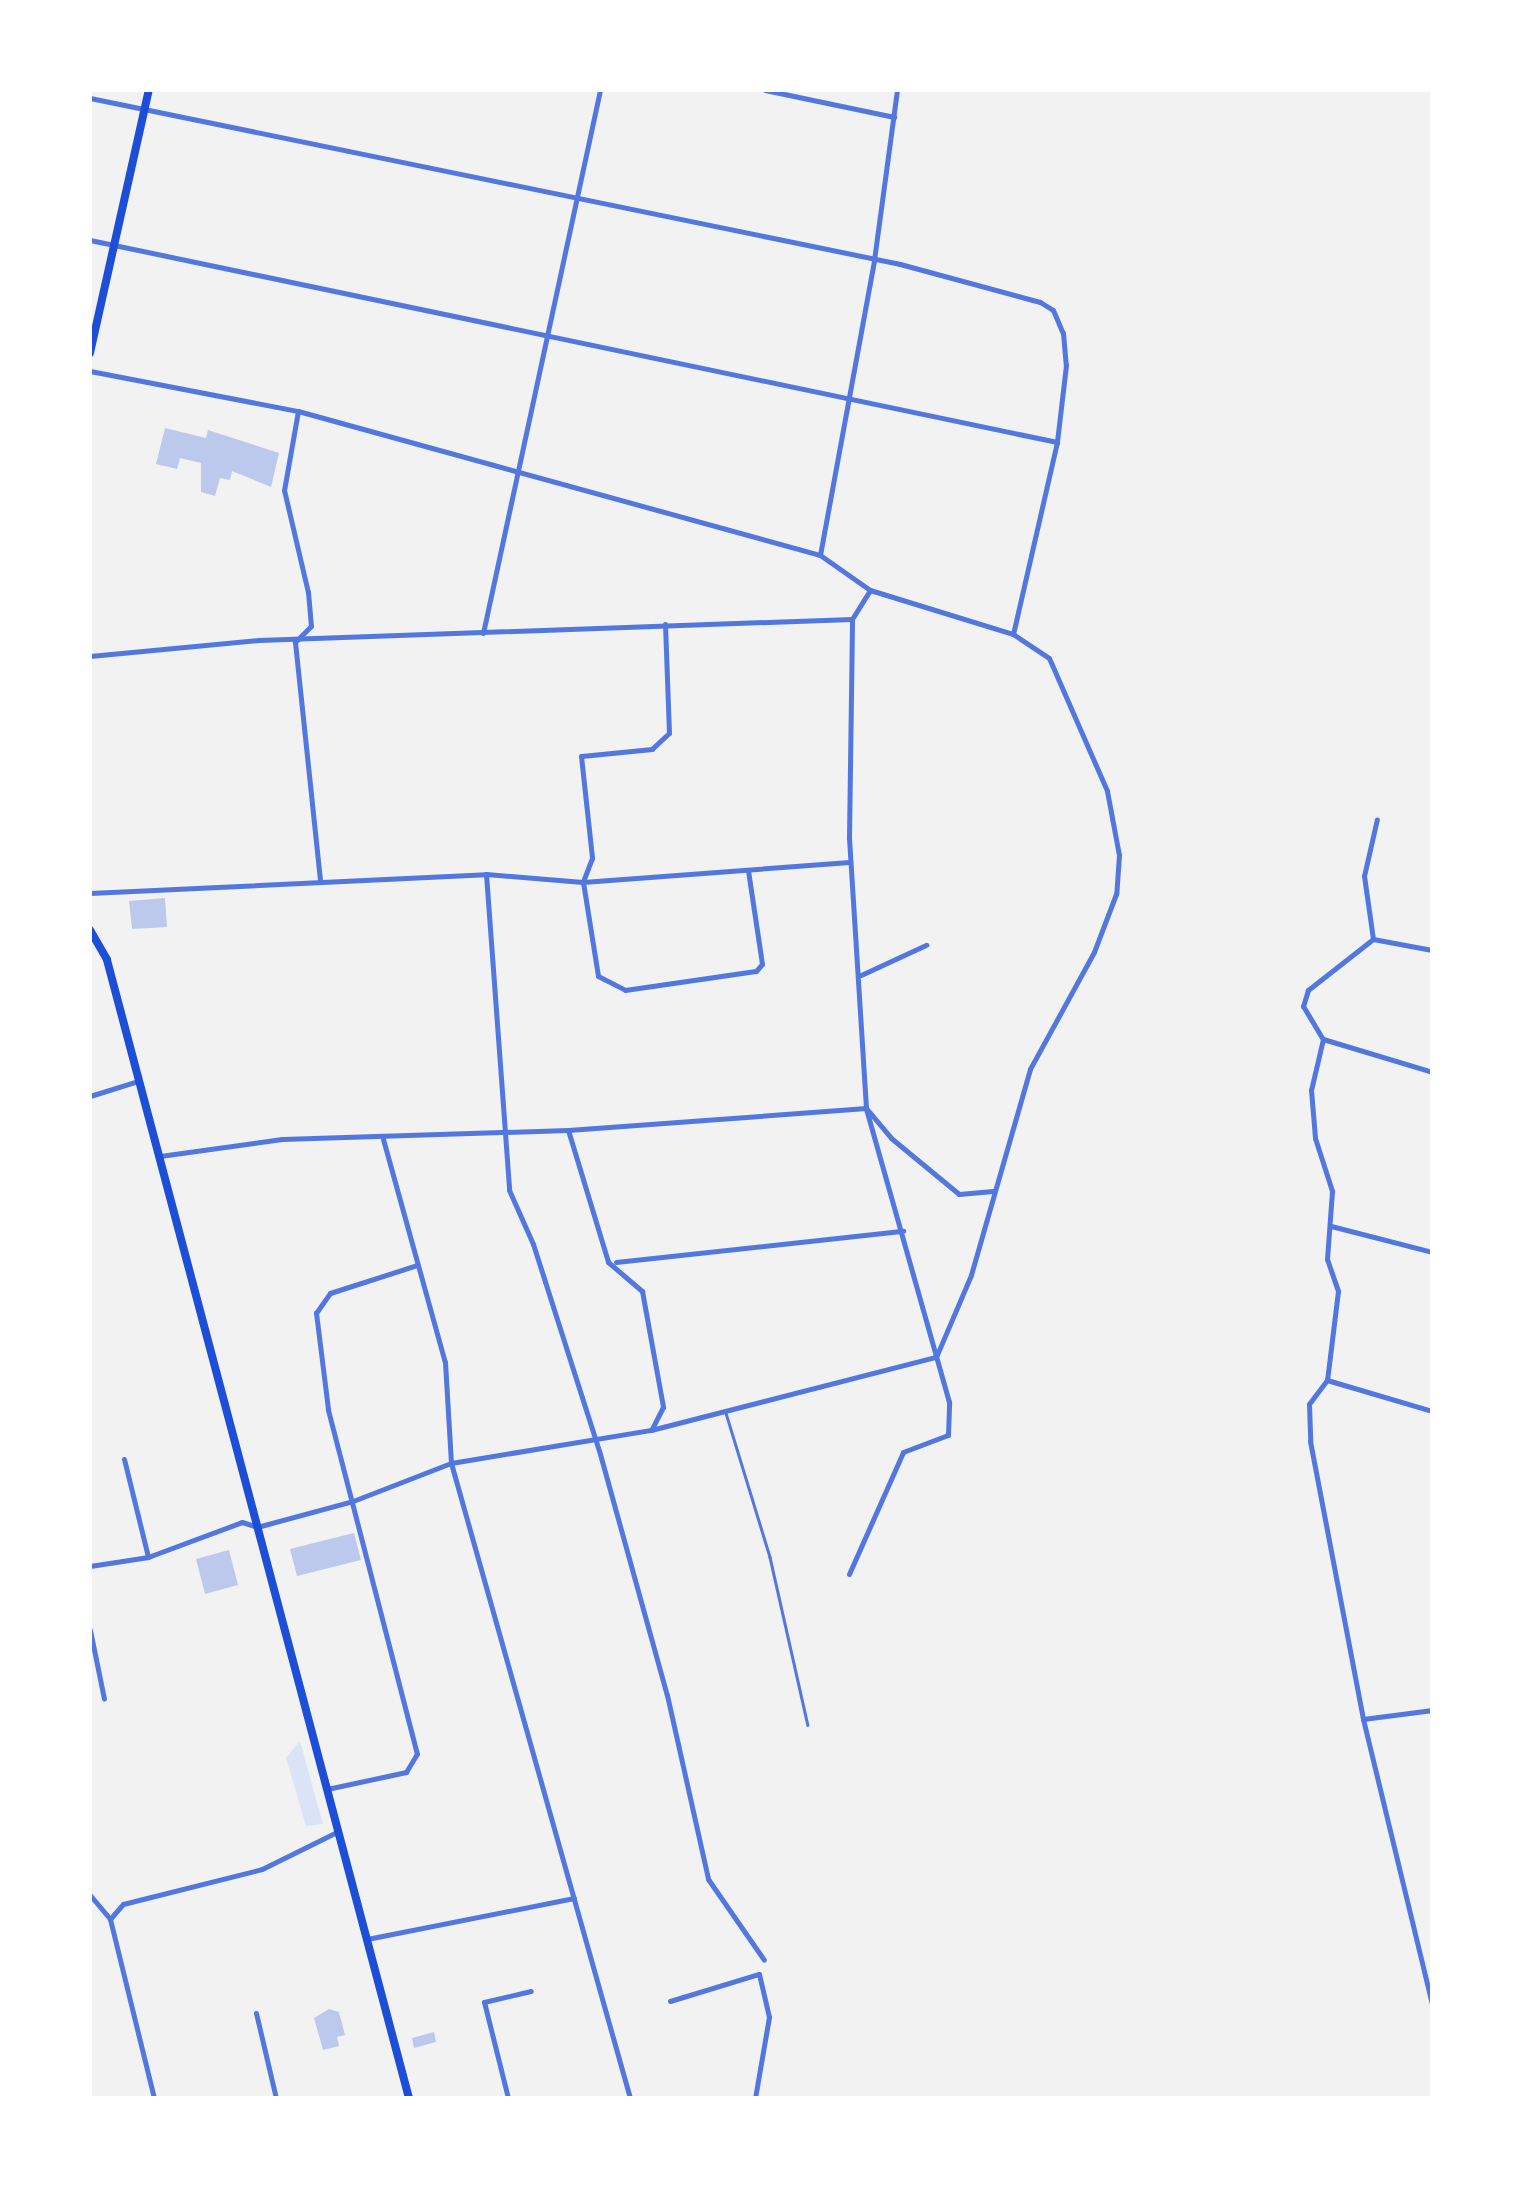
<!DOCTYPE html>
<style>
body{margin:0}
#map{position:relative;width:1522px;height:2188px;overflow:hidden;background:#f2f2f2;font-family:"Alegreya Sans",sans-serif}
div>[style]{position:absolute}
.green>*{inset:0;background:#dbe4f7}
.building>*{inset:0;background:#bdc9ec}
.service>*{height:2.5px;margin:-1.25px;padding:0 1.25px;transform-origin:1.25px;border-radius:1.25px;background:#5277de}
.minor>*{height:5px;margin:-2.5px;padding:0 2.5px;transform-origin:2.5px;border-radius:2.5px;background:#5277de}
.secondary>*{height:8px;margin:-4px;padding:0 4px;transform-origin:4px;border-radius:4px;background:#1d4ed8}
span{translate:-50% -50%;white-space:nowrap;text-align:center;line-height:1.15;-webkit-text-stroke:8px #fff;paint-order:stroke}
.frame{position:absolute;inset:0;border:92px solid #fff;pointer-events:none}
</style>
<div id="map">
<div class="green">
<div style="clip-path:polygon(300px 1741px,323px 1824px,306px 1826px,286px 1758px)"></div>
</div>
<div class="building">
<div style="clip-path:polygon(165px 428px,206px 438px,208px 430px,279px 453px,271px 487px,232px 471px,230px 480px,220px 478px,215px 496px,201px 492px,201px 463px,180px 458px,177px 469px,156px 464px)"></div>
<div style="clip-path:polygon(165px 898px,167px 927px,132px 929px,129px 901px)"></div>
<div style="clip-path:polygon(354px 1533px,361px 1560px,297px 1576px,290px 1549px)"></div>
<div style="clip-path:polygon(229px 1550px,238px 1585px,205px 1594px,196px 1559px)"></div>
<div style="clip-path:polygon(329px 2009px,339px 2012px,345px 2035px,337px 2037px,339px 2046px,323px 2050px,314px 2018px)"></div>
<div style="clip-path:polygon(434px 2032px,436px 2042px,414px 2048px,412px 2038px)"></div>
</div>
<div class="service">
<div style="left:726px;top:1413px;width:151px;rotate:73deg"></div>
<div style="left:770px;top:1557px;width:172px;rotate:77.3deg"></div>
</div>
<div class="minor">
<div style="left:765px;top:90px;width:132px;rotate:11.8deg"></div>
<div style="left:90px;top:98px;width:827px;rotate:11.58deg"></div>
<div style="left:900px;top:264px;width:145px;rotate:15.2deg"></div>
<div style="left:1040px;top:302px;width:15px;rotate:32deg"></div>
<div style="left:1053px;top:310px;width:25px;rotate:67deg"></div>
<div style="left:1063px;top:333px;width:32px;rotate:85deg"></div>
<div style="left:1066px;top:365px;width:78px;rotate:96.7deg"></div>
<div style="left:1057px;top:442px;width:197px;rotate:102.9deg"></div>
<div style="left:90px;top:240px;width:988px;rotate:11.8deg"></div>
<div style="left:90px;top:371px;width:212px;rotate:10.9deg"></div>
<div style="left:298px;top:411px;width:541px;rotate:15.42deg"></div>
<div style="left:820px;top:555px;width:61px;rotate:35deg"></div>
<div style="left:870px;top:590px;width:150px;rotate:17.1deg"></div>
<div style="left:1013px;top:634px;width:43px;rotate:33.7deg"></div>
<div style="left:1049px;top:658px;width:145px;rotate:66.4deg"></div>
<div style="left:1107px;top:791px;width:65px;rotate:79.4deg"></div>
<div style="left:1119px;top:855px;width:39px;rotate:94deg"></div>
<div style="left:1116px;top:894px;width:62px;rotate:110.8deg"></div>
<div style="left:1094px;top:952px;width:133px;rotate:118.7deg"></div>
<div style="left:1030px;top:1069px;width:214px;rotate:106deg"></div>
<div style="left:971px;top:1275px;width:89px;rotate:113.1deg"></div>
<div style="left:298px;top:411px;width:80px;rotate:100deg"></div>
<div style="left:284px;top:490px;width:105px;rotate:76.8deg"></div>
<div style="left:308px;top:592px;width:34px;rotate:85deg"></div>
<div style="left:311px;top:626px;width:23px;rotate:135deg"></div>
<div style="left:295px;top:642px;width:240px;rotate:84deg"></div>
<div style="left:820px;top:555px;width:300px;rotate:-79.6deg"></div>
<div style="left:874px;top:260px;width:172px;rotate:-82.3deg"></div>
<div style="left:665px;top:624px;width:109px;rotate:87.9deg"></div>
<div style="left:669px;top:733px;width:23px;rotate:137deg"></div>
<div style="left:652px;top:749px;width:71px;rotate:174.4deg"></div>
<div style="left:581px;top:756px;width:103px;rotate:83.8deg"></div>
<div style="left:592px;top:858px;width:26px;rotate:111deg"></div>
<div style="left:583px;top:882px;width:95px;rotate:80.9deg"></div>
<div style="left:598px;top:976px;width:30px;rotate:27deg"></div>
<div style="left:625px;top:990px;width:132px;rotate:-8.3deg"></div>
<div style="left:756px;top:971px;width:9px;rotate:-49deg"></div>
<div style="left:762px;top:964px;width:95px;rotate:-98.5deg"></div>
<div style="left:483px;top:633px;width:555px;rotate:-77.84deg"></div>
<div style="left:90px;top:656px;width:170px;rotate:-5.4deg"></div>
<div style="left:259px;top:640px;width:593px;rotate:-2.03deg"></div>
<div style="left:486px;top:874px;width:317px;rotate:85.8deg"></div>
<div style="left:509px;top:1190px;width:59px;rotate:66deg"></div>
<div style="left:533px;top:1244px;width:220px;rotate:72.3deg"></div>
<div style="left:600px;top:1454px;width:250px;rotate:74.5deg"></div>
<div style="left:667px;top:1695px;width:189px;rotate:77.4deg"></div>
<div style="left:708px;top:1879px;width:98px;rotate:55.3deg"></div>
<div style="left:1432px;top:875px;width:3px;rotate:90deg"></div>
<div style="left:90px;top:893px;width:396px;rotate:-2.7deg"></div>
<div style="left:486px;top:874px;width:97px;rotate:4.7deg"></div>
<div style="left:583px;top:882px;width:267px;rotate:-4.3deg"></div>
<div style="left:1373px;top:939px;width:83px;rotate:141.9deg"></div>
<div style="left:1308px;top:990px;width:17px;rotate:107deg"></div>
<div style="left:1303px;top:1006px;width:39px;rotate:59deg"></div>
<div style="left:1323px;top:1039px;width:52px;rotate:103.2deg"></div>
<div style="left:1311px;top:1090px;width:48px;rotate:85.2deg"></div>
<div style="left:1315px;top:1138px;width:56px;rotate:72.2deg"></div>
<div style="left:1332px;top:1191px;width:68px;rotate:94.2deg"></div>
<div style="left:1327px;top:1259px;width:34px;rotate:71deg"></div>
<div style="left:1338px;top:1291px;width:90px;rotate:97deg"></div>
<div style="left:1327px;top:1380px;width:30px;rotate:127deg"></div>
<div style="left:1309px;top:1404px;width:37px;rotate:88deg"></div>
<div style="left:1310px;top:1441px;width:283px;rotate:79.2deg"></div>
<div style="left:1363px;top:1719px;width:293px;rotate:76.4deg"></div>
<div style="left:1373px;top:939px;width:64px;rotate:-98.1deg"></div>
<div style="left:1364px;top:876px;width:58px;rotate:-77.2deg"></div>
<div style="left:1373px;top:939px;width:60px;rotate:10.6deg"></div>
<div style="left:861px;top:975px;width:72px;rotate:-24.8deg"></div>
<div style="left:1323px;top:1039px;width:114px;rotate:16.8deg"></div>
<div style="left:90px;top:1096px;width:50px;rotate:-17.4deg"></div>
<div style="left:568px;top:1130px;width:138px;rotate:73.1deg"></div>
<div style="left:608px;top:1262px;width:45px;rotate:40.5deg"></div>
<div style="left:642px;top:1291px;width:118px;rotate:79.7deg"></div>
<div style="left:663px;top:1407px;width:25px;rotate:117deg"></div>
<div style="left:383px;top:1139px;width:231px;rotate:74.5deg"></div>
<div style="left:445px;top:1362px;width:101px;rotate:86.6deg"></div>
<div style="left:451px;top:1463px;width:660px;rotate:74.26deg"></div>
<div style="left:160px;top:1156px;width:123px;rotate:-7.9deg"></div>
<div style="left:282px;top:1139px;width:286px;rotate:-1.8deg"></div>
<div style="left:568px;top:1130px;width:299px;rotate:-4.2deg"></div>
<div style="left:866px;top:1108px;width:39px;rotate:50deg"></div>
<div style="left:891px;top:1138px;width:88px;rotate:39.5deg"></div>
<div style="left:959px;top:1194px;width:34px;rotate:-5deg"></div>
<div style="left:1331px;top:1226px;width:104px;rotate:14.4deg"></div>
<div style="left:616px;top:1262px;width:289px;rotate:-6.2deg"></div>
<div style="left:1327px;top:1380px;width:109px;rotate:16.4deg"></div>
<div style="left:124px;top:1459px;width:101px;rotate:76.2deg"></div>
<div style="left:90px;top:1566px;width:59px;rotate:-8.8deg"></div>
<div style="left:148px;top:1557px;width:100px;rotate:-20.4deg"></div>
<div style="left:242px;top:1522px;width:16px;rotate:18deg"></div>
<div style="left:257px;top:1527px;width:99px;rotate:-15.2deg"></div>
<div style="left:353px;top:1501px;width:105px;rotate:-21.2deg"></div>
<div style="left:451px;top:1463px;width:203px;rotate:-9.4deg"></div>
<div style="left:651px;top:1430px;width:294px;rotate:-14.4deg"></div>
<div style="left:849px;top:1574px;width:133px;rotate:-66.1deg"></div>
<div style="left:903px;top:1452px;width:48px;rotate:-20.7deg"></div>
<div style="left:948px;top:1435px;width:33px;rotate:-88deg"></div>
<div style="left:949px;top:1402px;width:305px;rotate:-105.8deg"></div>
<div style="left:866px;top:1108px;width:271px;rotate:-93.6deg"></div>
<div style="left:849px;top:838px;width:219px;rotate:-89.2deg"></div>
<div style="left:852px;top:619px;width:34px;rotate:-58deg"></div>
<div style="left:90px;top:1630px;width:70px;rotate:78.5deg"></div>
<div style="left:1363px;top:1719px;width:70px;rotate:-7.4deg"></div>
<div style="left:327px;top:1789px;width:81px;rotate:-12.1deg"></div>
<div style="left:406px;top:1772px;width:21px;rotate:-59deg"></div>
<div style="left:417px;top:1754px;width:356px;rotate:-104.5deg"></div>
<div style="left:328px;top:1409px;width:97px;rotate:-97.1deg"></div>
<div style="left:316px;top:1313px;width:24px;rotate:-55deg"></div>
<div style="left:330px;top:1293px;width:91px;rotate:-17.8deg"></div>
<div style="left:90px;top:1895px;width:31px;rotate:50deg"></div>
<div style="left:110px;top:1919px;width:184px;rotate:76.2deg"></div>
<div style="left:110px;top:1919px;width:20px;rotate:-49deg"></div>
<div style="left:123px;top:1904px;width:143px;rotate:-14.1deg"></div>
<div style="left:262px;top:1869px;width:84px;rotate:-26.3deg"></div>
<div style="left:367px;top:1939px;width:211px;rotate:-11.2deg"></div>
<div style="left:670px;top:2001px;width:93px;rotate:-16.9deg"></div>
<div style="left:759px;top:1974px;width:44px;rotate:76.9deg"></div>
<div style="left:769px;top:2017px;width:82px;rotate:99.8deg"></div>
<div style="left:256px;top:2013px;width:87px;rotate:76.8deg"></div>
<div style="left:508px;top:2098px;width:99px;rotate:-104deg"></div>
<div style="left:484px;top:2002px;width:48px;rotate:-13.2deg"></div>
</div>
<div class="secondary">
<div style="left:90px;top:353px;width:270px;rotate:-77.4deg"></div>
<div style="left:90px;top:930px;width:34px;rotate:60deg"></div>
<div style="left:107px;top:960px;width:1177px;rotate:75.14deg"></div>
</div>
<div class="frame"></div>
</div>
